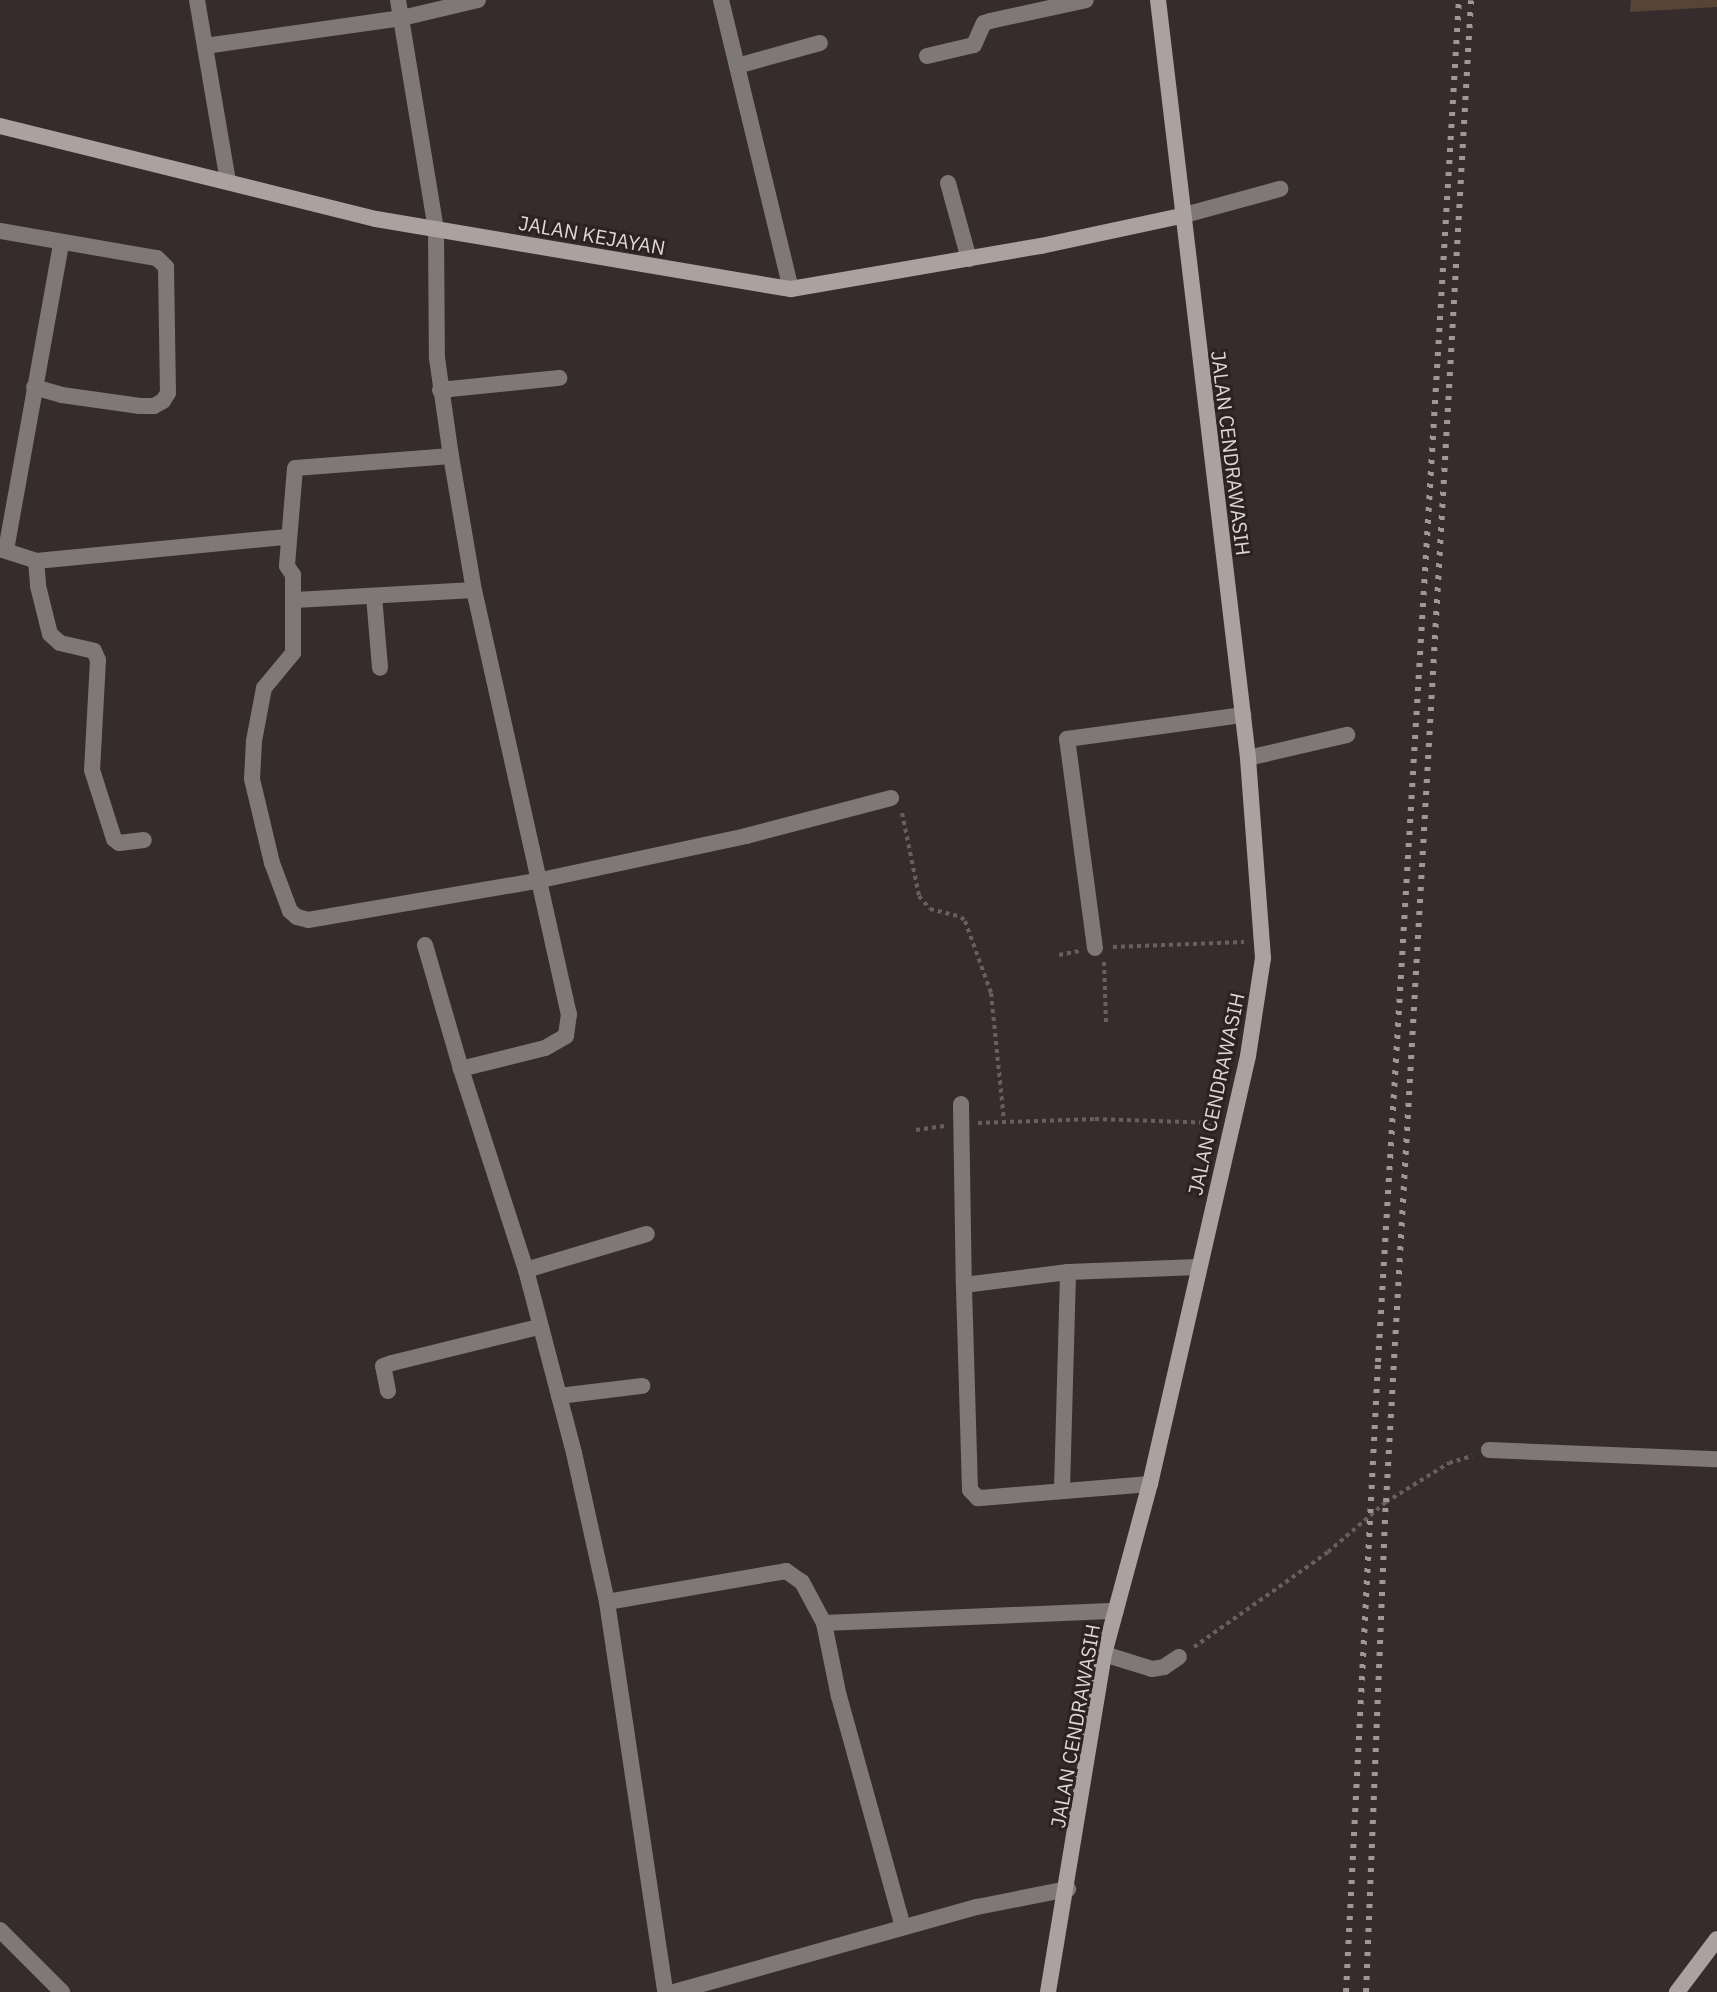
<!DOCTYPE html>
<style>
body{margin:0}
#map{position:relative;width:1717px;height:1992px;overflow:hidden;background:#362c2d;font-family:"IBM Plex Sans",sans-serif}
div>[style]{position:absolute}
.green>*{inset:0;background:#574434}
.path>*{height:4px;margin-top:-2px;transform-origin:0;background:repeating-linear-gradient(90deg,#685f60 0 4px,transparent 0 8px)}
.street>*{height:16px;margin:-8px;padding:0 8px;transform-origin:8px;border-radius:8px;background:#7e7977}
.secondary>*{height:16px;margin:-8px;padding:0 8px;transform-origin:8px;border-radius:8px;background:#aba2a0}
.rail>*{height:6px;margin-top:-3px;transform-origin:0;background:repeating-linear-gradient(90deg,#a09798 0 4px,transparent 0 12px)}
span{translate:-50% -50%;white-space:nowrap;text-align:center;line-height:1.15;-webkit-text-stroke:6px #2c2223;paint-order:stroke}
.street-label{font-size:20px;color:#ddd6d7}
</style>
<div id="map">
<div class="green">
<div style="clip-path:polygon(1631px 0,1717px 0,1717px 7px,1630px 12px)"></div>
</div>
<div class="path">
<div style="left:902px;top:813px;width:85px;rotate:78.4deg"></div>
<div style="left:919px;top:896px;width:17px;rotate:50deg"></div>
<div style="left:930px;top:909px;width:32px;rotate:14deg"></div>
<div style="left:961px;top:917px;width:6px;rotate:45deg"></div>
<div style="left:965px;top:921px;width:77px;rotate:70.1deg"></div>
<div style="left:991px;top:993px;width:130px;rotate:84.2deg"></div>
<div style="left:1113px;top:947px;width:131px;rotate:-2.2deg"></div>
<div style="left:1059px;top:955px;width:21px;rotate:-11deg"></div>
<div style="left:1104px;top:962px;width:61px;rotate:88.1deg"></div>
<div style="left:978px;top:1123px;width:117px;rotate:-2deg"></div>
<div style="left:1095px;top:1119px;width:122px;rotate:1.9deg"></div>
<div style="left:916px;top:1130px;width:29px;rotate:-8deg"></div>
<div style="left:1194px;top:1647px;width:164px;rotate:-35.3deg"></div>
<div style="left:1328px;top:1552px;width:77px;rotate:-40.8deg"></div>
<div style="left:1386px;top:1502px;width:74px;rotate:-31.8deg"></div>
<div style="left:1449px;top:1463px;width:24px;rotate:-17deg"></div>
</div>
<div class="street">
<div style="left:197px;top:0;width:184px;rotate:80.3deg"></div>
<div style="left:398px;top:0;width:232px;rotate:80.6deg"></div>
<div style="left:436px;top:229px;width:129px;rotate:89.6deg"></div>
<div style="left:437px;top:358px;width:99px;rotate:81.9deg"></div>
<div style="left:451px;top:456px;width:136px;rotate:80.3deg"></div>
<div style="left:474px;top:590px;width:435px;rotate:77.4deg"></div>
<div style="left:569px;top:1014px;width:22px;rotate:98deg"></div>
<div style="left:566px;top:1036px;width:24px;rotate:150deg"></div>
<div style="left:545px;top:1048px;width:87px;rotate:166deg"></div>
<div style="left:721px;top:0;width:297px;rotate:76.4deg"></div>
<div style="left:205px;top:46px;width:199px;rotate:-8.1deg"></div>
<div style="left:402px;top:18px;width:78px;rotate:-13.3deg"></div>
<div style="left:927px;top:56px;width:48px;rotate:-13.2deg"></div>
<div style="left:974px;top:45px;width:24px;rotate:-66deg"></div>
<div style="left:984px;top:23px;width:6px;rotate:-18deg"></div>
<div style="left:990px;top:21px;width:98px;rotate:-12.3deg"></div>
<div style="left:737px;top:66px;width:86px;rotate:-15.5deg"></div>
<div style="left:948px;top:183px;width:79px;rotate:74.6deg"></div>
<div style="left:1181px;top:216px;width:103px;rotate:-15.3deg"></div>
<div style="left:0;top:231px;width:159px;rotate:9.8deg"></div>
<div style="left:157px;top:258px;width:13px;rotate:45deg"></div>
<div style="left:166px;top:267px;width:126px;rotate:89.1deg"></div>
<div style="left:168px;top:393px;width:9px;rotate:122deg"></div>
<div style="left:163px;top:401px;width:10px;rotate:151deg"></div>
<div style="left:154px;top:406px;width:14px;rotate:180deg"></div>
<div style="left:140px;top:406px;width:79px;rotate:-172deg"></div>
<div style="left:62px;top:395px;width:29px;rotate:-164deg"></div>
<div style="left:440px;top:390px;width:120px;rotate:-5.8deg"></div>
<div style="left:451px;top:456px;width:156px;rotate:175.6deg"></div>
<div style="left:295px;top:468px;width:98px;rotate:94.7deg"></div>
<div style="left:287px;top:566px;width:11px;rotate:56deg"></div>
<div style="left:293px;top:575px;width:78px;rotate:90deg"></div>
<div style="left:293px;top:653px;width:45px;rotate:129.6deg"></div>
<div style="left:264px;top:688px;width:54px;rotate:100.7deg"></div>
<div style="left:254px;top:741px;width:38px;rotate:93deg"></div>
<div style="left:252px;top:779px;width:86px;rotate:76.6deg"></div>
<div style="left:272px;top:863px;width:51px;rotate:69.4deg"></div>
<div style="left:290px;top:911px;width:9px;rotate:41deg"></div>
<div style="left:297px;top:917px;width:11px;rotate:15deg"></div>
<div style="left:308px;top:920px;width:236px;rotate:-9.7deg"></div>
<div style="left:541px;top:880px;width:210px;rotate:-12.1deg"></div>
<div style="left:746px;top:836px;width:150px;rotate:-14.7deg"></div>
<div style="left:0;top:549px;width:38px;rotate:18deg"></div>
<div style="left:36px;top:561px;width:252px;rotate:-5.5deg"></div>
<div style="left:6px;top:550px;width:312px;rotate:-79.8deg"></div>
<div style="left:36px;top:561px;width:25px;rotate:85deg"></div>
<div style="left:38px;top:586px;width:49px;rotate:76deg"></div>
<div style="left:50px;top:634px;width:13px;rotate:42deg"></div>
<div style="left:60px;top:643px;width:35px;rotate:13deg"></div>
<div style="left:94px;top:651px;width:10px;rotate:66deg"></div>
<div style="left:98px;top:660px;width:110px;rotate:93.1deg"></div>
<div style="left:92px;top:770px;width:72px;rotate:72.3deg"></div>
<div style="left:114px;top:839px;width:6px;rotate:39deg"></div>
<div style="left:119px;top:843px;width:25px;rotate:-7deg"></div>
<div style="left:374px;top:596px;width:72px;rotate:85.2deg"></div>
<div style="left:295px;top:600px;width:179px;rotate:-3.2deg"></div>
<div style="left:1248px;top:758px;width:102px;rotate:-13.1deg"></div>
<div style="left:425px;top:945px;width:129px;rotate:73.8deg"></div>
<div style="left:461px;top:1069px;width:211px;rotate:72.1deg"></div>
<div style="left:526px;top:1270px;width:189px;rotate:75.3deg"></div>
<div style="left:574px;top:1453px;width:153px;rotate:77.5deg"></div>
<div style="left:607px;top:1602px;width:394px;rotate:81.5deg"></div>
<div style="left:1095px;top:948px;width:211px;rotate:-97.6deg"></div>
<div style="left:1067px;top:739px;width:178px;rotate:-7.8deg"></div>
<div style="left:961px;top:1104px;width:181px;rotate:89.1deg"></div>
<div style="left:526px;top:1270px;width:126px;rotate:-16.6deg"></div>
<div style="left:388px;top:1391px;width:25px;rotate:-101deg"></div>
<div style="left:383px;top:1366px;width:9px;rotate:-18deg"></div>
<div style="left:392px;top:1363px;width:151px;rotate:-13.8deg"></div>
<div style="left:559px;top:1396px;width:84px;rotate:-6.9deg"></div>
<div style="left:1489px;top:1450px;width:228px;rotate:2.3deg"></div>
<div style="left:1150px;top:1484px;width:173px;rotate:175.3deg"></div>
<div style="left:978px;top:1498px;width:11px;rotate:-135deg"></div>
<div style="left:970px;top:1490px;width:205px;rotate:-91.7deg"></div>
<div style="left:964px;top:1285px;width:105px;rotate:-7.1deg"></div>
<div style="left:1068px;top:1272px;width:130px;rotate:-2.2deg"></div>
<div style="left:1062px;top:1489px;width:217px;rotate:-88.4deg"></div>
<div style="left:607px;top:1602px;width:182px;rotate:-9.8deg"></div>
<div style="left:786px;top:1571px;width:19px;rotate:35deg"></div>
<div style="left:802px;top:1582px;width:47px;rotate:61.8deg"></div>
<div style="left:1104px;top:1654px;width:50px;rotate:17.4deg"></div>
<div style="left:1152px;top:1669px;width:12px;rotate:-9deg"></div>
<div style="left:1164px;top:1667px;width:18px;rotate:-34deg"></div>
<div style="left:903px;top:1927px;width:239px;rotate:-105.5deg"></div>
<div style="left:839px;top:1697px;width:76px;rotate:-101.5deg"></div>
<div style="left:824px;top:1623px;width:292px;rotate:-2.4deg"></div>
<div style="left:0;top:1930px;width:88px;rotate:45deg"></div>
<div style="left:674px;top:1992px;width:315px;rotate:-15.7deg"></div>
<div style="left:977px;top:1907px;width:93px;rotate:-11.2deg"></div>
</div>
<div class="secondary">
<div style="left:0;top:126px;width:387px;rotate:13.9deg"></div>
<div style="left:376px;top:219px;width:421px;rotate:9.6deg"></div>
<div style="left:791px;top:289px;width:254px;rotate:-9.8deg"></div>
<div style="left:1041px;top:246px;width:143px;rotate:-12.1deg"></div>
<div style="left:1048px;top:1992px;width:343px;rotate:-80.6deg"></div>
<div style="left:1104px;top:1654px;width:176px;rotate:-74.9deg"></div>
<div style="left:1150px;top:1484px;width:439px;rotate:-77.1deg"></div>
<div style="left:1248px;top:1056px;width:99px;rotate:-81.3deg"></div>
<div style="left:1263px;top:958px;width:201px;rotate:-94.3deg"></div>
<div style="left:1248px;top:758px;width:763px;rotate:-96.77deg"></div>
<div style="left:1677px;top:1992px;width:66px;rotate:-53deg"></div>
</div>
<div class="rail">
<div style="left:1346px;top:1992px;width:631px;rotate:-87.09deg"></div>
<div style="left:1378px;top:1362px;width:1364px;rotate:-86.6deg"></div>
<div style="left:1366px;top:1992px;width:490px;rotate:-87.7deg"></div>
<div style="left:1386px;top:1502px;width:1504px;rotate:-86.76deg"></div>
</div>
<div class="street-label">
<span style="left:592px;top:235px;rotate:10deg">JALAN KEJAYAN</span>
<span style="left:1231px;top:453px;rotate:83deg">JALAN CENDRAWASIH</span>
<span style="left:1216px;top:1094px;rotate:-78deg">JALAN CENDRAWASIH</span>
<span style="left:1075px;top:1726px;rotate:-80deg">JALAN CENDRAWASIH</span>
</div>
</div>
